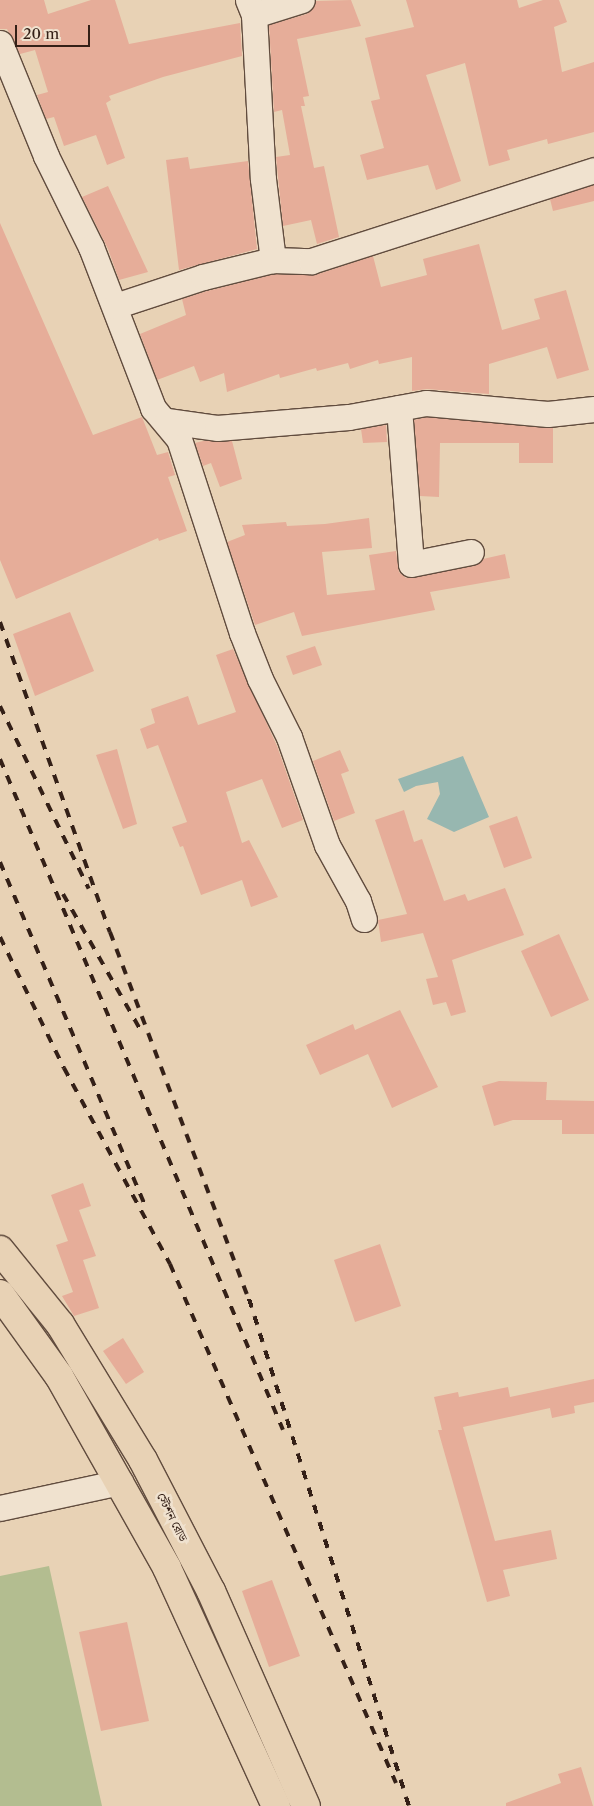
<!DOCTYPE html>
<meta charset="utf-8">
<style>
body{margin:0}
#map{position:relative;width:594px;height:1806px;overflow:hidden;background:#e8d2b5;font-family:"Libre Caslon Text","Noto Serif Bengali",serif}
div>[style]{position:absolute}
.green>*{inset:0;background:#b3bd90}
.water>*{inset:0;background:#97b7b0}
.building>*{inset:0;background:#e6ad99}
.roads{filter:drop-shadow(1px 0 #614c3e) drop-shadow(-1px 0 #614c3e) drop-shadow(0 1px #614c3e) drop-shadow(0 -1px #614c3e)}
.street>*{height:25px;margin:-12.5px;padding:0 12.5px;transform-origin:12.5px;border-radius:12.5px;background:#f0e2cf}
.primary>*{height:28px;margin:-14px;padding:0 14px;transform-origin:14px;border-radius:14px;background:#e8d2b5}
.rail>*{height:4px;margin-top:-2px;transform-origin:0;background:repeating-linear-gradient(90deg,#342017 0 9px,transparent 0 18px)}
span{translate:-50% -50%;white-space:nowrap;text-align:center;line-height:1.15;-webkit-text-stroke:5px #f0e2cf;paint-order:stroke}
.street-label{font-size:12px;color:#342017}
.scale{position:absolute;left:15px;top:25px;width:75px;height:22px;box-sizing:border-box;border:2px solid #342017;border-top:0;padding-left:6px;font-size:15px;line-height:18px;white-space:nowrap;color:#342017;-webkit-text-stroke:4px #f0e2cf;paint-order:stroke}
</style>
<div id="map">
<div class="green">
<div style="clip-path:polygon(49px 1566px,102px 1806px,0 1806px,0 1576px)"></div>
</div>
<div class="water">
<div style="clip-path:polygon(463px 756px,489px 817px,454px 832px,427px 819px,440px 794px,438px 782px,416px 786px,404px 792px,398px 779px)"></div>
</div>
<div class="building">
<div style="clip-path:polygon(0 0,44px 0,48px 14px,91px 0,115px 0,129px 44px,240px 23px,242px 56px,163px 77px,109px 96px,111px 100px,106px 103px,125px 158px,107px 165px,96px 135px,64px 146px,54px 117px,46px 119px,37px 95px,48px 92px,35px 50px,20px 54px,7px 29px,0 29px)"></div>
<div style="clip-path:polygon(351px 0,361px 26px,297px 39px,309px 96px,303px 97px,305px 106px,301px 106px,314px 168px,324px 166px,339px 237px,317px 244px,311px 220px,283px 226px,276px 157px,290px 155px,282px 110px,274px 112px,269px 25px,307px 14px,316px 1px)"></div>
<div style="clip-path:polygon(406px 0,517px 0,519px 8px,543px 0,559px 0,567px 22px,554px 27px,562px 72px,594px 62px,594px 132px,548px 144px,547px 139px,507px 150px,510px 160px,489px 166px,465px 63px,426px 75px,461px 181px,436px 190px,428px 165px,367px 180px,360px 155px,384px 148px,371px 101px,380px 99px,365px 38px,414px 27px)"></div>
<div style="clip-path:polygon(188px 157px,190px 169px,248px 161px,257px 249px,179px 270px,166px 160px)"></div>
<div style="clip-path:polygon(594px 185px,594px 201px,553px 211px,550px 199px)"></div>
<div style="clip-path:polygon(108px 186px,148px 272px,119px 280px,108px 249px,82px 197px)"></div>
<div style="clip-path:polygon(0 223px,93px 435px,142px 417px,157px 455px,168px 452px,175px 475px,168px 477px,187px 531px,159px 541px,158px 538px,16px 599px,0 560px)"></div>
<div style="clip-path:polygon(479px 244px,502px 330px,540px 319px,534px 299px,566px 290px,589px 370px,557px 379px,547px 347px,489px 364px,489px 394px,427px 389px,412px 391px,412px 357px,379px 364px,378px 360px,350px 369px,348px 363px,317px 371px,316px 368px,280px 378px,279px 374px,227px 392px,224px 373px,200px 382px,194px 366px,157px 380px,140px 334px,186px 315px,182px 299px,207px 291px,275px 274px,315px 275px,373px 256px,381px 287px,427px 275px,423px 259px)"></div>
<div style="clip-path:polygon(427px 417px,553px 428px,553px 463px,519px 463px,519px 443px,440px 443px,439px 497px,420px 496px,414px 420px)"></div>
<div style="clip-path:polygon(386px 425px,387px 442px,363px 443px,361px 429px)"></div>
<div style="clip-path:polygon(203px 441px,232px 441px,242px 479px,220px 487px,211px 463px,203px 466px,195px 443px)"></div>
<div style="clip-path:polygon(369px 518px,372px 548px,322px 552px,327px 595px,375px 590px,369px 555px,396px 551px,399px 572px,406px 578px,474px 566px,483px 559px,505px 554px,510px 578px,430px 592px,435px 610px,302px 636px,294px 612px,255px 625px,227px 542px,245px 535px,242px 525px,286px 522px,287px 526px,325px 524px)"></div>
<div style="clip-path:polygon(70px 612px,94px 671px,35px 696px,13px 634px)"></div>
<div style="clip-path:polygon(315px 646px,322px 665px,293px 675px,286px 656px)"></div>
<div style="clip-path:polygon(233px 649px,277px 746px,303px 820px,282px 828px,262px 779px,226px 792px,242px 843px,249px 840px,278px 897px,251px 907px,242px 880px,201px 895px,183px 846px,180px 847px,172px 827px,187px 822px,158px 745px,147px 749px,140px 729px,155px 723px,151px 709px,188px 696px,198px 725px,236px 712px,216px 655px)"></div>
<div style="clip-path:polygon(117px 749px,137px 824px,123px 829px,96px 755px)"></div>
<div style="clip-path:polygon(340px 750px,349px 771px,341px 774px,355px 813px,334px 821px,313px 761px)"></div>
<div style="clip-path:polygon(404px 810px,414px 842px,422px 839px,444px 901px,465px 894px,468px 901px,505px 888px,524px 935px,452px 960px,466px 1012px,451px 1016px,446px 1002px,433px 1005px,426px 979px,438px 977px,423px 933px,381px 942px,378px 920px,407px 914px,375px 820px)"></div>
<div style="clip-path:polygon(517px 816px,532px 858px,504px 868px,489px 826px)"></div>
<div style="clip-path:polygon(559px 934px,589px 1000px,551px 1017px,521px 951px)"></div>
<div style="clip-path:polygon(400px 1010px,438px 1087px,392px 1108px,368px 1054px,320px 1075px,306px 1045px,353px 1024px,355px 1030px)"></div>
<div style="clip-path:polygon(499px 1081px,547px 1082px,546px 1100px,594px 1101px,594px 1134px,562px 1134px,562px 1120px,513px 1120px,494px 1126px,482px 1086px)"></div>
<div style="clip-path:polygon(83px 1183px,91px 1206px,79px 1210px,96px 1256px,83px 1260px,99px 1308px,74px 1316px,62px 1296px,73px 1292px,56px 1245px,68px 1241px,51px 1195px)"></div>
<div style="clip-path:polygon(380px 1244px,401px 1306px,355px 1322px,334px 1260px)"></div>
<div style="clip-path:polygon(123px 1338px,144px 1372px,126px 1384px,103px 1351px)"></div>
<div style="clip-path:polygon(594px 1379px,594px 1402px,574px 1406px,575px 1413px,552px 1418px,550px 1408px,463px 1427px,495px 1541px,551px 1530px,557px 1559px,503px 1570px,510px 1596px,487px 1602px,438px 1430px,442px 1430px,434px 1397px,458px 1392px,459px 1397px,508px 1387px,510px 1397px)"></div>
<div style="clip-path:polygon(272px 1580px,300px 1656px,269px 1667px,242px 1591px)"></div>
<div style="clip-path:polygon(127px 1622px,149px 1721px,101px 1731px,79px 1632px)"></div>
<div style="clip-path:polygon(581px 1767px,593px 1806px,506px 1806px,506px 1803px,561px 1783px,558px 1774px)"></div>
</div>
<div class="roads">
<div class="street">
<div style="left:248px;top:0;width:16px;rotate:68deg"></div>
<div style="left:254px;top:15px;width:164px;rotate:86.9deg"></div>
<div style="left:263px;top:179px;width:82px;rotate:83deg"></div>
<div style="left:254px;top:15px;width:50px;rotate:-17.4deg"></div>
<div style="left:0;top:43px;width:122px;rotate:67.8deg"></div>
<div style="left:46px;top:156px;width:102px;rotate:63.7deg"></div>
<div style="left:91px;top:247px;width:173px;rotate:68.9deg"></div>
<div style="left:153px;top:408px;width:40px;rotate:50deg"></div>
<div style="left:179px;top:439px;width:204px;rotate:72deg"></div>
<div style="left:242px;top:633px;width:49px;rotate:68.6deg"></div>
<div style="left:260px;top:679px;width:65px;rotate:63.4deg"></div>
<div style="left:289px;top:737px;width:114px;rotate:70.6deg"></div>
<div style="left:327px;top:845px;width:64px;rotate:61deg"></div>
<div style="left:358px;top:901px;width:19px;rotate:72deg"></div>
<div style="left:115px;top:306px;width:93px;rotate:-18.2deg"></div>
<div style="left:203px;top:277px;width:72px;rotate:-13.7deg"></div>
<div style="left:273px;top:260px;width:38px;rotate:2deg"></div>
<div style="left:311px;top:261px;width:297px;rotate:-17.8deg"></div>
<div style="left:399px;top:408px;width:156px;rotate:85.6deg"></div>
<div style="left:411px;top:564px;width:61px;rotate:-11.3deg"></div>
<div style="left:167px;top:421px;width:50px;rotate:8deg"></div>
<div style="left:217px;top:428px;width:132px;rotate:-4.8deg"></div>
<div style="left:349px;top:417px;width:78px;rotate:-10.3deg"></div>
<div style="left:426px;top:403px;width:122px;rotate:5.2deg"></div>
<div style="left:548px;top:414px;width:46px;rotate:-6.2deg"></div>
<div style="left:0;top:1508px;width:123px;rotate:-12.2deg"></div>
</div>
<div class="primary">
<div style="left:0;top:1250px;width:95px;rotate:51deg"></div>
<div style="left:60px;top:1324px;width:159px;rotate:58.6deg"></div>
<div style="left:143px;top:1460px;width:148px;rotate:62.6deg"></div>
<div style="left:211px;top:1591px;width:235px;rotate:66.2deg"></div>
<div style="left:0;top:1294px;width:101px;rotate:54.3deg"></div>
<div style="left:59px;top:1376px;width:220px;rotate:60.6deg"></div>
<div style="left:167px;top:1568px;width:262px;rotate:65.4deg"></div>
</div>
</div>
<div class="rail">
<div style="left:0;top:622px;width:329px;rotate:70.5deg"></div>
<div style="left:110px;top:932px;width:392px;rotate:69.3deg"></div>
<div style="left:249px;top:1299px;width:532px;rotate:72.49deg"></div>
<div style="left:0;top:706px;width:203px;rotate:64.1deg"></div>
<div style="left:0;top:759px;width:728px;rotate:67.13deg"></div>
<div style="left:0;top:862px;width:372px;rotate:67.1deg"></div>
<div style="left:63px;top:894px;width:155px;rotate:60.3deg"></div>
<div style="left:0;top:937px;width:146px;rotate:64deg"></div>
<div style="left:64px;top:1068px;width:223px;rotate:61.6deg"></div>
<div style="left:170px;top:1264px;width:566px;rotate:66.47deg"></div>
</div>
<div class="street-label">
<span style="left:172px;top:1517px;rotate:63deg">স্টেশন রোড</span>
</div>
<div class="scale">20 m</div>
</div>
